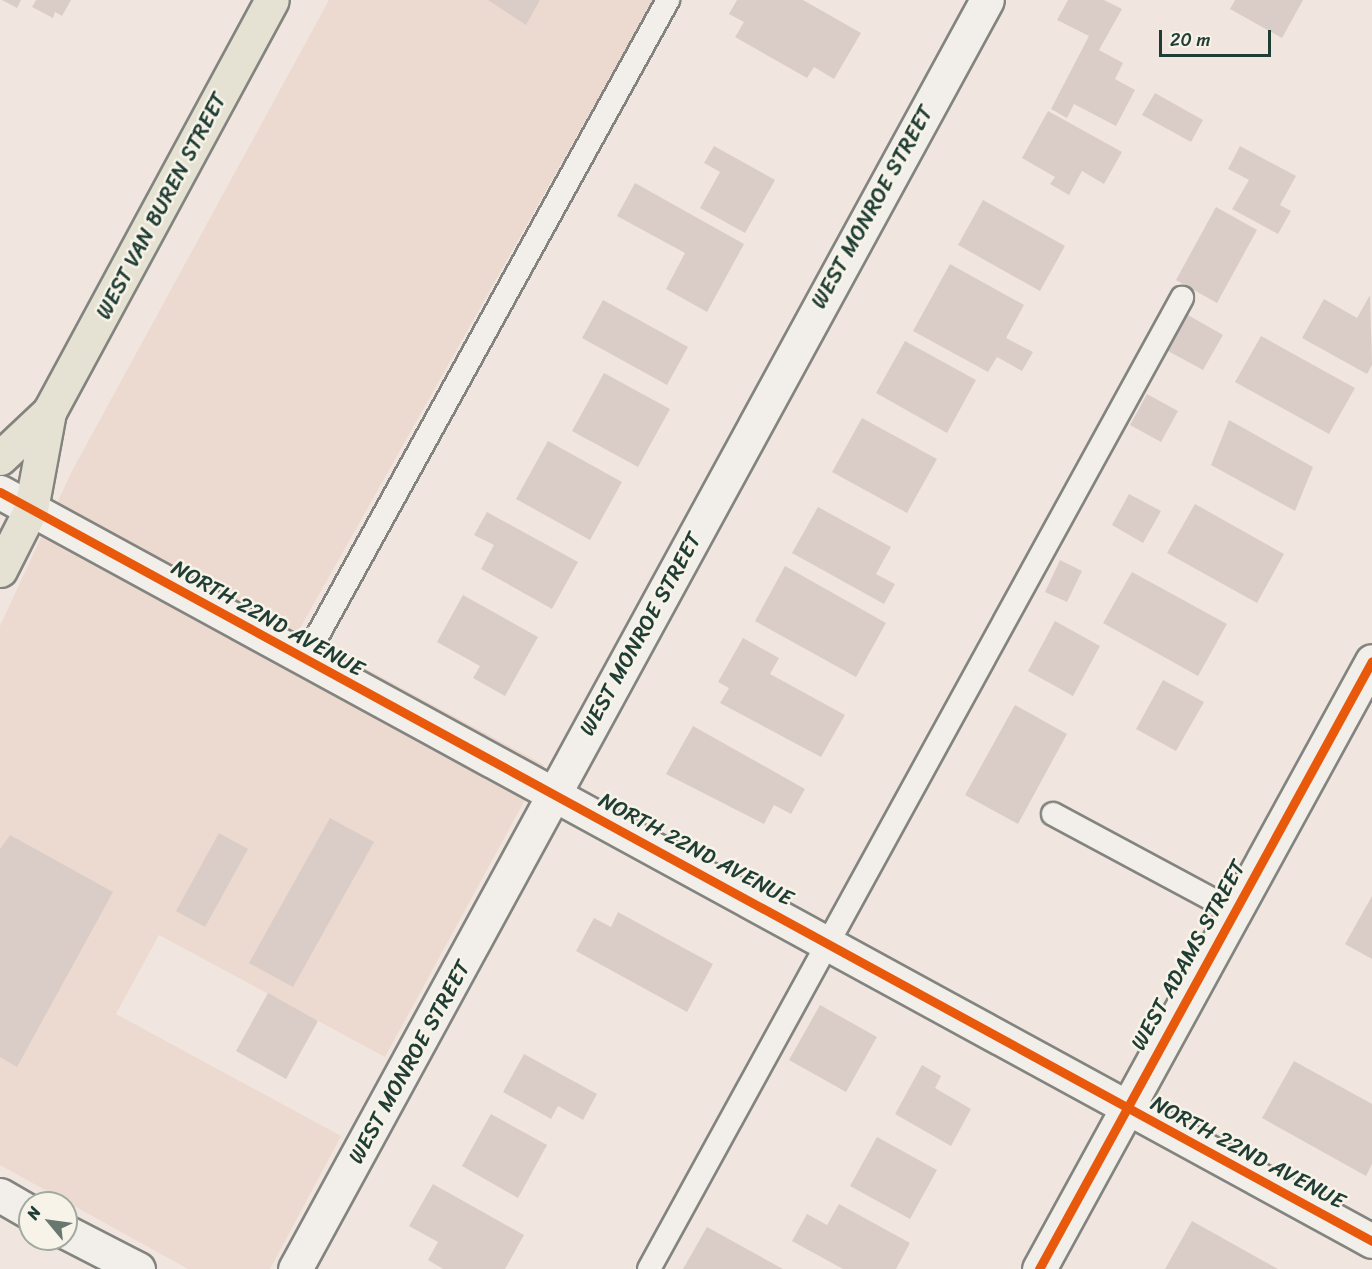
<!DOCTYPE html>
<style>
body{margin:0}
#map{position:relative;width:1372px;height:1269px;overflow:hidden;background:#f1e6df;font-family:Sriracha,sans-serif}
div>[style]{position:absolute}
.built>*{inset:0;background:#ecd9cf}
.building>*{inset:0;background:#dacdc7}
.roads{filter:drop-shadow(2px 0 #83847f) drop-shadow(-2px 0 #83847f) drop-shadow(0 2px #83847f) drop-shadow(0 -2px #83847f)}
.service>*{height:22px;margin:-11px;padding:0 11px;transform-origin:11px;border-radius:11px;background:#f2efeb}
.minor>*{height:33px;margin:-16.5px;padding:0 16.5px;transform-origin:16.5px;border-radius:16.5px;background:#f2efeb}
.tertiary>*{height:33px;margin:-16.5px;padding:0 16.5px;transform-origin:16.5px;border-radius:16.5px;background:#f2efeb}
.secondary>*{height:33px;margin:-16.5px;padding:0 16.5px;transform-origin:16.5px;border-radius:16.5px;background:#f2efeb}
.primary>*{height:33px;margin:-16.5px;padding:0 16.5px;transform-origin:16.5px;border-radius:16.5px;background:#e6e2d3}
.cycleway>*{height:9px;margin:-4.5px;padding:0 4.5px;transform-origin:4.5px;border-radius:4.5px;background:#e8590c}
span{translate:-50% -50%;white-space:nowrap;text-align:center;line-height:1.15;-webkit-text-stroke:5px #f7f3e8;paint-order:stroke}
.street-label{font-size:22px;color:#1f3d34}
.north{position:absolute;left:18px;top:1191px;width:60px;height:60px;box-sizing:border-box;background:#f7f3e8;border:2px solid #a1aaa0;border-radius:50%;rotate:299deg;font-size:16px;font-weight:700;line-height:24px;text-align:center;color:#1f3d34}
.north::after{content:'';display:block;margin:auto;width:21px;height:27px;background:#687870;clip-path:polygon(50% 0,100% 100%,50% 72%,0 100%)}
.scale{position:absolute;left:1159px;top:30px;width:112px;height:27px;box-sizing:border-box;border:3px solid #1f3d34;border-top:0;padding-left:8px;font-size:18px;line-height:21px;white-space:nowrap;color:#1f3d34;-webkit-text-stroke:4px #f7f3e8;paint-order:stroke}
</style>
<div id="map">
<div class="built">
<div style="clip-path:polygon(329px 0,653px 0,298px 632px,544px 765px,385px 1057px,159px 935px,116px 1014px,341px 1136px,270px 1269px,188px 1269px,0 1165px,0 626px,72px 471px)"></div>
</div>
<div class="building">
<div style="clip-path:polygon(2px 0,21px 0,17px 8px)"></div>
<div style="clip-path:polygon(36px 0,71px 0,62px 16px,55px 12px,53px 18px,32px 7px)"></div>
<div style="clip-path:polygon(488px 0,540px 0,526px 25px)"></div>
<div style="clip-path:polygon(737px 0,803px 0,861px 33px,834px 79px,814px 67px,807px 78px,735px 37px,744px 22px,729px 14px)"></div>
<div style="clip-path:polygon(1068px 0,1104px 0,1122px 9px,1099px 50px,1123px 63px,1115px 79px,1135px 90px,1116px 126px,1074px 104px,1067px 118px,1051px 109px,1089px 36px,1057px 20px)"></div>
<div style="clip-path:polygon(1235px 0,1303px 0,1282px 38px,1230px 9px)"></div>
<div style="clip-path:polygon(1155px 93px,1203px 120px,1191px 142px,1142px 115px)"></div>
<div style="clip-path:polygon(1048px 111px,1122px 152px,1104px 184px,1082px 171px,1069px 195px,1050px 184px,1055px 177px,1022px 158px)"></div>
<div style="clip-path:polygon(714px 146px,775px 180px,745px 233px,700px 208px,720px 172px,704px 163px)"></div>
<div style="clip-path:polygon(1240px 146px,1296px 176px,1280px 205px,1291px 211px,1278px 234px,1232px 209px,1249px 180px,1228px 169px)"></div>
<div style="clip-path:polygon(635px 183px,744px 244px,707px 312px,666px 289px,685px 253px,617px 216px)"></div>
<div style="clip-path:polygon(983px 200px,1065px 246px,1040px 291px,958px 245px)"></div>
<div style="clip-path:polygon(1216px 207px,1257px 230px,1217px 303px,1176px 280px)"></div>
<div style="clip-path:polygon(950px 264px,1024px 305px,1006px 338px,1033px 352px,1022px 371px,997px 357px,988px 372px,913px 331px)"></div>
<div style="clip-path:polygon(1370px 295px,1372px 365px,1367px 374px,1302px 338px,1324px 299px,1357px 318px)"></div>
<div style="clip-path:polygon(603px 300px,688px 347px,667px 385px,582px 338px)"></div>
<div style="clip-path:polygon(1188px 315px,1223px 335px,1203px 370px,1168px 351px)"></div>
<div style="clip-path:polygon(1261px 336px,1355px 388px,1329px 434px,1235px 382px)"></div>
<div style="clip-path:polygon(905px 341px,976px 380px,947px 433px,876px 393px)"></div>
<div style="clip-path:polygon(604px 373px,670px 409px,638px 467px,572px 431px)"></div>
<div style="clip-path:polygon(1147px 394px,1178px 411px,1161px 442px,1130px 425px)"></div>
<div style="clip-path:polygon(862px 418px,937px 459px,907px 513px,832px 472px)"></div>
<div style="clip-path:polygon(1229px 420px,1313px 467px,1295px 511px,1211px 465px)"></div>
<div style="clip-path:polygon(548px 441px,622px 482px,590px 540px,516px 499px)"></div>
<div style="clip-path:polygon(1129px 494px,1161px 511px,1143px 543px,1112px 525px)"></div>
<div style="clip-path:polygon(1195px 504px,1284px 554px,1257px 603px,1167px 553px)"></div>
<div style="clip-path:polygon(818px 507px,891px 547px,876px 574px,895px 584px,884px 604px,792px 553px)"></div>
<div style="clip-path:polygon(487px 512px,578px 562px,552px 609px,481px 569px,494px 545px,474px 535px)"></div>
<div style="clip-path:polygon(1060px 560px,1082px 571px,1067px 602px,1045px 592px)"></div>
<div style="clip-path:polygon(785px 566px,886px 623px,856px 677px,755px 621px)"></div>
<div style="clip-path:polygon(1132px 572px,1227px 624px,1198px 676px,1103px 623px)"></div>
<div style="clip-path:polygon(463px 595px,538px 637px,505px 696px,473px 678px,480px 666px,437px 642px)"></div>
<div style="clip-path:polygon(1055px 621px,1100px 646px,1073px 696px,1028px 671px)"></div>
<div style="clip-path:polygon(743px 638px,779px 658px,770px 674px,845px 715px,821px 757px,720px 703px,729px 688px,718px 682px)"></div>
<div style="clip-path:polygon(1163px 680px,1204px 702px,1176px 751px,1136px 729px)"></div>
<div style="clip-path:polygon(1015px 705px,1067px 734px,1018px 824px,965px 795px)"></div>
<div style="clip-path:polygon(693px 726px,805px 789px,791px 814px,774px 805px,764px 824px,666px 774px)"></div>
<div style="clip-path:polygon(330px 818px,374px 842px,293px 987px,249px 963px)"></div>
<div style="clip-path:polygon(219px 833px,248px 849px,205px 927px,176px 911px)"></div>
<div style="clip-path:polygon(10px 835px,113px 892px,17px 1067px,0 1057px,0 849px)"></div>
<div style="clip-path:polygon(1372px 896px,1372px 959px,1345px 944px)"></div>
<div style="clip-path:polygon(618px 912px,713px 964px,687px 1012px,576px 951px,594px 918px,611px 927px)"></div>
<div style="clip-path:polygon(268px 993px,318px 1021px,286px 1079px,236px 1051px)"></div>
<div style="clip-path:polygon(820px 1005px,877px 1037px,846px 1092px,789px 1060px)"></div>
<div style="clip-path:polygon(524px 1054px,597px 1094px,583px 1120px,558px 1106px,551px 1119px,503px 1092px)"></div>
<div style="clip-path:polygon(1294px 1061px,1372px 1104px,1372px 1164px,1366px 1176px,1262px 1118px)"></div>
<div style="clip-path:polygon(922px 1065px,941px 1076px,935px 1088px,971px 1109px,951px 1146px,895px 1114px)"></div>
<div style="clip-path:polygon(491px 1114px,547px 1145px,518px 1198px,462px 1166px)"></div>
<div style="clip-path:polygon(877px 1137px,937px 1170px,910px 1219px,850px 1186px)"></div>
<div style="clip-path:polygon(433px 1184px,524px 1235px,505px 1269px,443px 1269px,428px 1260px,438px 1242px,409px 1226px)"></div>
<div style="clip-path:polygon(839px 1204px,910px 1243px,896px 1269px,843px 1269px,792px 1241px,807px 1214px,827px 1225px)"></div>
<div style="clip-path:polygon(1192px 1221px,1278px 1269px,1165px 1269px)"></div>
<div style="clip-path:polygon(707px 1227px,783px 1269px,683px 1269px)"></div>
</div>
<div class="roads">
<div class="service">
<div style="left:304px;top:660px;width:754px;rotate:-61.12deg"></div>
<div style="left:1053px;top:814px;width:205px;rotate:28.2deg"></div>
<div style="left:649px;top:1269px;width:1108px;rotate:-61.24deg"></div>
</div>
<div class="minor">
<div style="left:0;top:492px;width:1563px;rotate:28.63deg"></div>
<div style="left:295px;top:1269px;width:1445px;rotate:-61.4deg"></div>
</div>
<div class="tertiary">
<div style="left:1039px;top:1269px;width:693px;rotate:-61.29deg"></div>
</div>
<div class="secondary">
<div style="left:0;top:1195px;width:34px;rotate:30deg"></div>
<div style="left:66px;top:1232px;width:81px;rotate:27.2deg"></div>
</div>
<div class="primary">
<div style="left:0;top:458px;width:67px;rotate:-43.2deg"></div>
<div style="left:0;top:570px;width:68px;rotate:-63.1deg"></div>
<div style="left:31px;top:509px;width:99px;rotate:-79.5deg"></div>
<div style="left:49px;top:412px;width:468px;rotate:-61.6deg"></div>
</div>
</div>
<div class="cycleway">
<div style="left:0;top:492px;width:1563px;rotate:28.63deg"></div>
<div style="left:1039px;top:1269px;width:693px;rotate:-61.29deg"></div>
</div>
<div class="street-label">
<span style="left:161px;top:206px;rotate:-62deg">WEST VAN BUREN STREET</span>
<span style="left:872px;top:207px;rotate:-61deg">WEST MONROE STREET</span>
<span style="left:268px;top:618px;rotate:29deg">NORTH 22ND AVENUE</span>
<span style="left:640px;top:634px;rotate:-61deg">WEST MONROE STREET</span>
<span style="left:696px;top:849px;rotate:28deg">NORTH 22ND AVENUE</span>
<span style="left:1188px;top:955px;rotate:-61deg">WEST ADAMS STREET</span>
<span style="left:409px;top:1062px;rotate:-61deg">WEST MONROE STREET</span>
<span style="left:1248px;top:1152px;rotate:28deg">NORTH 22ND AVENUE</span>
</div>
<div class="north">N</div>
<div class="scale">20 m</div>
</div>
